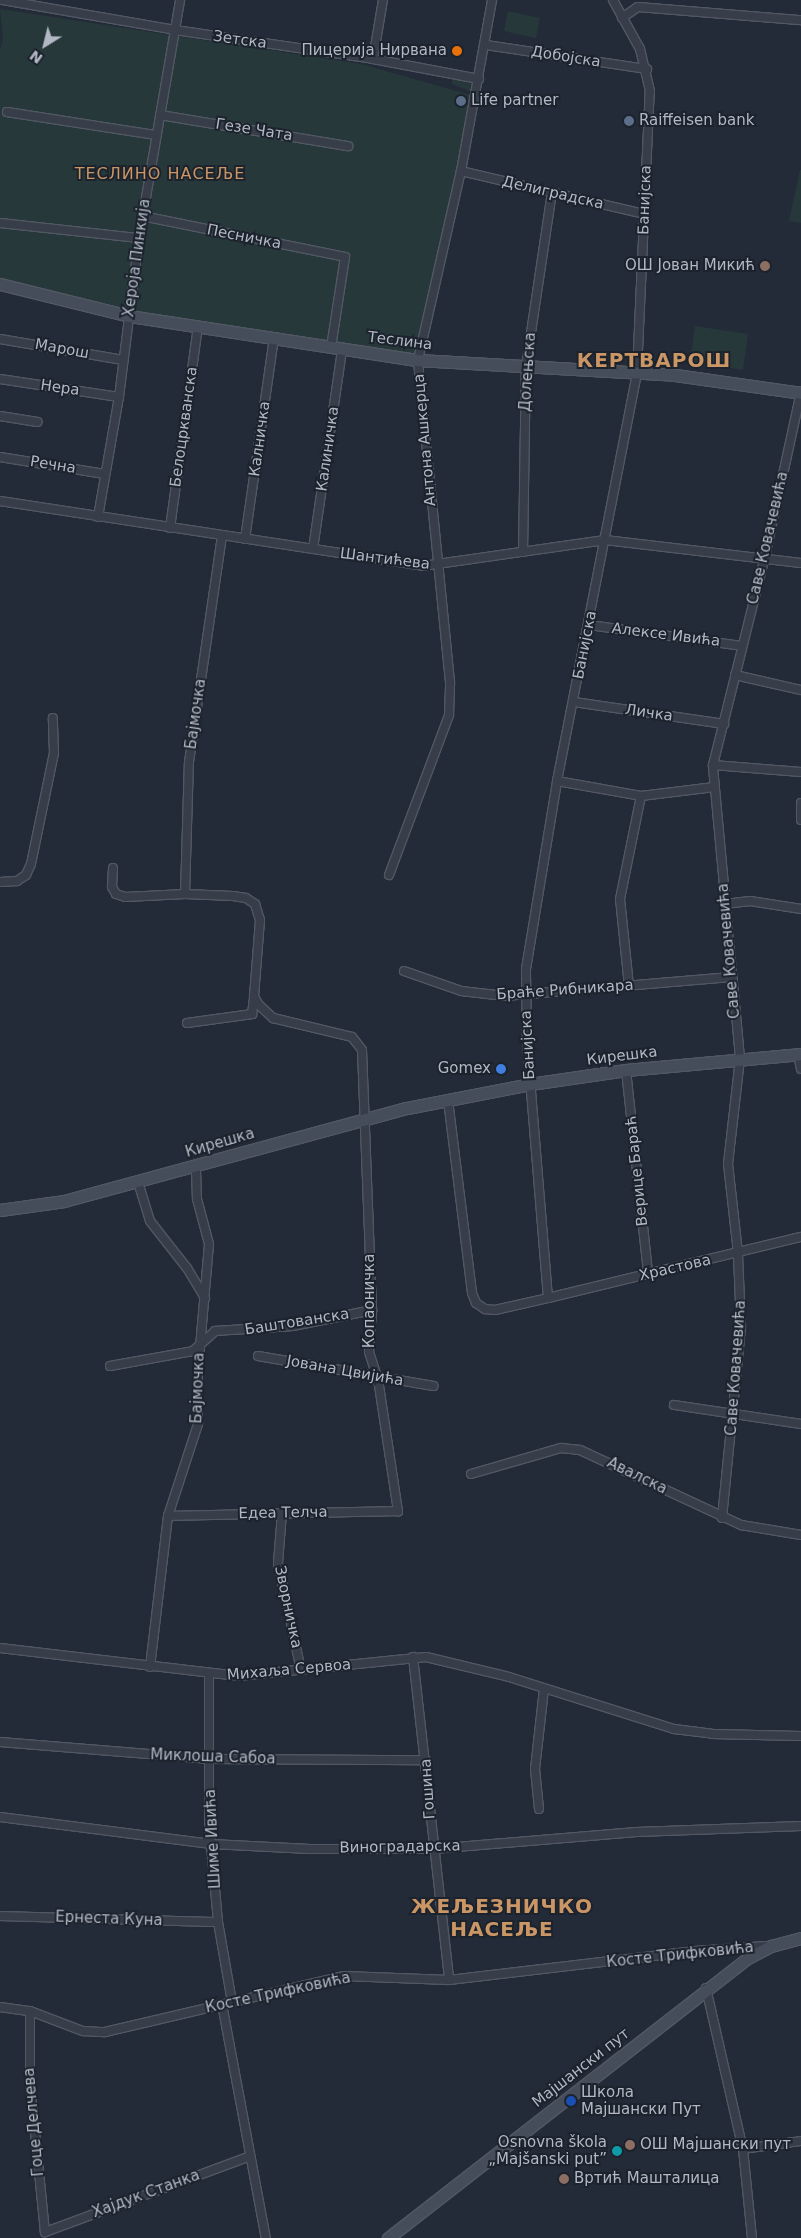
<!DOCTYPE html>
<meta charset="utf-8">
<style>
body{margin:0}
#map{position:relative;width:801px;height:2238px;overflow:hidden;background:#232b38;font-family:"DejaVu Sans",sans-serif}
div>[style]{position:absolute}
.green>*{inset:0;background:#26383a}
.roads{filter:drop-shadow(1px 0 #525863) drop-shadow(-1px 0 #525863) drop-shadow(0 1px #525863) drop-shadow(0 -1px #525863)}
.street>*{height:8px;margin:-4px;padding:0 4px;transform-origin:4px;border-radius:4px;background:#373d49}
.secondary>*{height:11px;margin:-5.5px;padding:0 5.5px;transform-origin:5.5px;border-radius:5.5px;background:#454d5b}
.dots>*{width:14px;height:14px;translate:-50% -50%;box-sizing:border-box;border:2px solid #1c232d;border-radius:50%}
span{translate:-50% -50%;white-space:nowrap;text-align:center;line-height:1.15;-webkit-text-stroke:4px #1c232d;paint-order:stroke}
.street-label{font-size:15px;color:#b2b8c5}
.poi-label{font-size:15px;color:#b2b8c5}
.right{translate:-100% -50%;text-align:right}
.left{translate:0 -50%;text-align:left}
.neighbourhood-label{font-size:16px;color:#cb9666;letter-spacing:1px}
.district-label{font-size:20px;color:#cb9666;font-weight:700;letter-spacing:1px}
.north{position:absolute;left:20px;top:20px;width:50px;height:50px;-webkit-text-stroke:4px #1c232d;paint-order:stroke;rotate:216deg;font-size:14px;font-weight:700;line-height:20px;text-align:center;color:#b2b8c5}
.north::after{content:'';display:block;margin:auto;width:18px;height:22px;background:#b2b8c5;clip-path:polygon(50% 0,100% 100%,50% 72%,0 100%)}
</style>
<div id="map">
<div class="green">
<div style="clip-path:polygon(0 9px,361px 64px,474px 96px,416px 358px,134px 315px,0 280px,0 50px,3px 39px)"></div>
<div style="clip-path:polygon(508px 11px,540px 18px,536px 38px,504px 31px)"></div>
<div style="clip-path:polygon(453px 77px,470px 83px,472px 92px,452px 84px)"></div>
<div style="clip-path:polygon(800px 170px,801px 170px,801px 223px,789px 221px)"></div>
<div style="clip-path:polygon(695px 326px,748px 334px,743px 370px,690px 361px)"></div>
</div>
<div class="roads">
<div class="street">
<div style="left:2px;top:0;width:176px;rotate:9.8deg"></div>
<div style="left:175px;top:30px;width:200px;rotate:8.3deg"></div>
<div style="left:373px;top:59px;width:108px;rotate:10.7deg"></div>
<div style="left:622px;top:18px;width:19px;rotate:-35deg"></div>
<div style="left:638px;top:7px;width:164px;rotate:4.6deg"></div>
<div style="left:486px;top:45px;width:163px;rotate:8.5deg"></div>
<div style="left:373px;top:59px;width:60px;rotate:-80.4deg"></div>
<div style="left:7px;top:112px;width:151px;rotate:8.8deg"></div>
<div style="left:160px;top:115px;width:191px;rotate:9.4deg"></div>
<div style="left:461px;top:171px;width:188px;rotate:13.2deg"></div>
<div style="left:142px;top:216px;width:207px;rotate:11.4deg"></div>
<div style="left:345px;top:257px;width:91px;rotate:98.8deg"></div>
<div style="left:0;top:223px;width:140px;rotate:6.2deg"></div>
<div style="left:0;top:339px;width:125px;rotate:9.7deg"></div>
<div style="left:0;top:379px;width:120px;rotate:8.6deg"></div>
<div style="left:0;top:416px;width:38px;rotate:9deg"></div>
<div style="left:0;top:457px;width:106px;rotate:9.2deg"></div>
<div style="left:0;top:501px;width:428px;rotate:8.7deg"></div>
<div style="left:423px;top:566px;width:184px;rotate:-8.1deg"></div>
<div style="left:605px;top:540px;width:197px;rotate:6.7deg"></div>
<div style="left:98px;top:517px;width:122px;rotate:-80.1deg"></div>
<div style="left:119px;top:397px;width:160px;rotate:-82.8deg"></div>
<div style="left:139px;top:238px;width:242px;rotate:-80.2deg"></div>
<div style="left:170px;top:528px;width:204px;rotate:-82.1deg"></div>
<div style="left:245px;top:539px;width:203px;rotate:-81.8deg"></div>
<div style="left:313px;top:549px;width:202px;rotate:-81.7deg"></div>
<div style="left:523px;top:552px;width:186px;rotate:-89.1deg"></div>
<div style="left:526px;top:366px;width:175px;rotate:-81.5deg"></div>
<div style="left:589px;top:625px;width:154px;rotate:7.8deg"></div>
<div style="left:735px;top:675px;width:68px;rotate:12.8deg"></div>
<div style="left:574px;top:702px;width:152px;rotate:8.3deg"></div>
<div style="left:713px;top:765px;width:88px;rotate:4.5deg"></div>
<div style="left:557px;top:781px;width:85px;rotate:10.1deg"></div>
<div style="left:641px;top:796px;width:74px;rotate:-7deg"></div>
<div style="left:801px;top:803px;width:17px;rotate:90deg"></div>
<div style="left:113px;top:868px;width:19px;rotate:93deg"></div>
<div style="left:112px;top:887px;width:8px;rotate:60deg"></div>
<div style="left:116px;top:894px;width:9px;rotate:18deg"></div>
<div style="left:125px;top:897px;width:60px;rotate:-2.9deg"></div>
<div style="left:185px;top:894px;width:48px;rotate:2.4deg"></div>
<div style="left:233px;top:896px;width:13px;rotate:9deg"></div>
<div style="left:246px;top:898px;width:11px;rotate:34deg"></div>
<div style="left:255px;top:904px;width:17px;rotate:73deg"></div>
<div style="left:260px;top:920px;width:76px;rotate:94.5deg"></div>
<div style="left:254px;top:996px;width:9px;rotate:63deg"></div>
<div style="left:258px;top:1004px;width:21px;rotate:43deg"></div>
<div style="left:273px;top:1018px;width:81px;rotate:13.5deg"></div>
<div style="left:352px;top:1037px;width:16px;rotate:52deg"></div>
<div style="left:362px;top:1050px;width:260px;rotate:87.8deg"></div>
<div style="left:372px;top:1310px;width:42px;rotate:94.1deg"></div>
<div style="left:369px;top:1352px;width:28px;rotate:72deg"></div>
<div style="left:378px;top:1379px;width:134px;rotate:81.4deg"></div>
<div style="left:398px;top:1511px;width:230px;rotate:178.8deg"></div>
<div style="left:389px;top:875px;width:171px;rotate:-69.4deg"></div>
<div style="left:449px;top:715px;width:33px;rotate:-88deg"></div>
<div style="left:450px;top:682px;width:324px;rotate:-95.7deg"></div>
<div style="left:418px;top:360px;width:194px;rotate:-77.2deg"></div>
<div style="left:461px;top:171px;width:174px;rotate:-79.7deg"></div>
<div style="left:0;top:882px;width:17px;rotate:-3deg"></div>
<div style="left:17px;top:881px;width:11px;rotate:-34deg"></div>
<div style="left:26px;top:875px;width:12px;rotate:-66deg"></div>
<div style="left:31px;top:864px;width:113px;rotate:-78.3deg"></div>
<div style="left:54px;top:753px;width:35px;rotate:-92deg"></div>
<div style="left:185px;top:894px;width:132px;rotate:-88.3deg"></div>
<div style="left:189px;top:762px;width:228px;rotate:-81.7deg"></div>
<div style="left:725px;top:904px;width:25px;rotate:-7deg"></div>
<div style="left:750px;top:901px;width:52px;rotate:8.9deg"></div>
<div style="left:404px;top:971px;width:60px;rotate:19.3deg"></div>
<div style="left:461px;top:991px;width:44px;rotate:6.5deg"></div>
<div style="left:505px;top:996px;width:227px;rotate:-4.8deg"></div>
<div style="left:629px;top:986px;width:87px;rotate:-95.9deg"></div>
<div style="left:620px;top:899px;width:105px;rotate:-78.5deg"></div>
<div style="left:187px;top:1023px;width:66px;rotate:-7.9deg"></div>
<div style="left:252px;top:1014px;width:17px;rotate:-83deg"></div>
<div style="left:798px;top:1054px;width:15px;rotate:79deg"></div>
<div style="left:626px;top:1070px;width:204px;rotate:83.8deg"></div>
<div style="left:448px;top:1100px;width:194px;rotate:82.9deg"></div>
<div style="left:472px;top:1293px;width:11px;rotate:68deg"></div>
<div style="left:476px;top:1303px;width:11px;rotate:34deg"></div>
<div style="left:485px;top:1309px;width:10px;rotate:6deg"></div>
<div style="left:495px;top:1310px;width:54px;rotate:-12.8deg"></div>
<div style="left:548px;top:1298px;width:260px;rotate:-13.6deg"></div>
<div style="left:138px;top:1182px;width:41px;rotate:72.9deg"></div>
<div style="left:150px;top:1221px;width:60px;rotate:51.8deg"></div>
<div style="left:187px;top:1268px;width:35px;rotate:59deg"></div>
<div style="left:548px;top:1298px;width:255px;rotate:-94.7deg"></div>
<div style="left:527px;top:1044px;width:75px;rotate:-90.8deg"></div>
<div style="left:526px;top:969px;width:191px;rotate:-80.6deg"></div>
<div style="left:557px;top:781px;width:417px;rotate:-78.9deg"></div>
<div style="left:637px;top:372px;width:281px;rotate:-87.4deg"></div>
<div style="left:650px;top:91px;width:43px;rotate:-103.4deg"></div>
<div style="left:640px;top:49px;width:56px;rotate:-118.9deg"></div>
<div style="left:258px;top:1356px;width:178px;rotate:9.7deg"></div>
<div style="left:110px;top:1366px;width:84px;rotate:-10.2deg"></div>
<div style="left:193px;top:1351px;width:30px;rotate:-42deg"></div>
<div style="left:215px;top:1331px;width:78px;rotate:-3.7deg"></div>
<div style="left:293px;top:1326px;width:81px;rotate:-11.4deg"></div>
<div style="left:674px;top:1405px;width:128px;rotate:8.5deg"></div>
<div style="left:471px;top:1474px;width:94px;rotate:-16.1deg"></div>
<div style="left:561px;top:1448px;width:19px;rotate:6deg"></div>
<div style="left:580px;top:1450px;width:178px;rotate:25deg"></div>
<div style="left:741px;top:1525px;width:61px;rotate:9.5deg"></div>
<div style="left:282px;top:1513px;width:50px;rotate:94.6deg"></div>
<div style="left:278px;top:1563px;width:109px;rotate:77.9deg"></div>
<div style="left:722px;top:1518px;width:193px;rotate:-84.3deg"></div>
<div style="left:741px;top:1326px;width:73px;rotate:-92.4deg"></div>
<div style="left:738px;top:1253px;width:90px;rotate:-96.4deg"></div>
<div style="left:728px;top:1164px;width:107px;rotate:-83.5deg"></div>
<div style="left:740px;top:1058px;width:294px;rotate:-95.3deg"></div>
<div style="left:713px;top:765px;width:214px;rotate:-76deg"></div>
<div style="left:765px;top:557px;width:169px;rotate:-77.7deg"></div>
<div style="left:0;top:1648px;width:240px;rotate:6.7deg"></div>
<div style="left:238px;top:1676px;width:189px;rotate:-5.8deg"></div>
<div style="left:426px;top:1657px;width:85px;rotate:13.5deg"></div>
<div style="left:509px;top:1677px;width:173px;rotate:17.5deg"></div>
<div style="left:674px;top:1729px;width:38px;rotate:7deg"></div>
<div style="left:712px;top:1734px;width:89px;rotate:1.3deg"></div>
<div style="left:413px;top:1657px;width:325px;rotate:83.6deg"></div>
<div style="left:150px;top:1667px;width:152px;rotate:-83.2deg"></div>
<div style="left:168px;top:1516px;width:97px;rotate:-71.9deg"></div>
<div style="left:198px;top:1424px;width:54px;rotate:-90deg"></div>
<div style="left:198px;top:1370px;width:126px;rotate:-85deg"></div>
<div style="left:209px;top:1244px;width:47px;rotate:-104.9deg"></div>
<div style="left:197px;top:1199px;width:33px;rotate:-92deg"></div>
<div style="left:209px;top:1675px;width:148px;rotate:90deg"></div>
<div style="left:209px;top:1823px;width:99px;rotate:84.8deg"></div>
<div style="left:218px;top:1922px;width:81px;rotate:80.1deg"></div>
<div style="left:0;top:1742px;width:211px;rotate:4.6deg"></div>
<div style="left:210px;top:1759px;width:216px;rotate:0.3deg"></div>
<div style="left:539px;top:1809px;width:40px;rotate:-95.7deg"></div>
<div style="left:535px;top:1769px;width:81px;rotate:-83.6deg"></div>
<div style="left:0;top:1817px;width:213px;rotate:7.3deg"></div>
<div style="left:211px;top:1844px;width:99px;rotate:2.9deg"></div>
<div style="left:310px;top:1849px;width:123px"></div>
<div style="left:433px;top:1849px;width:204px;rotate:-4.8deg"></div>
<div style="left:636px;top:1832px;width:165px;rotate:-2.1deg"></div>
<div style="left:0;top:1916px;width:218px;rotate:1.6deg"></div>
<div style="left:706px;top:1988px;width:165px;rotate:77.1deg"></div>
<div style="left:743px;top:2149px;width:89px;rotate:84.2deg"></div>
<div style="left:222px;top:2004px;width:238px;rotate:79.4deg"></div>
<div style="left:0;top:2007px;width:30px;rotate:8deg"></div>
<div style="left:30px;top:2011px;width:57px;rotate:20.7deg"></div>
<div style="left:83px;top:2031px;width:22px;rotate:3deg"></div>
<div style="left:105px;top:2032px;width:245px;rotate:-13.2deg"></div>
<div style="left:344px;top:1976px;width:105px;rotate:2.2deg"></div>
<div style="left:449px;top:1980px;width:248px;rotate:-6.7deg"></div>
<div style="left:695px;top:1951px;width:71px;rotate:-4deg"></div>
<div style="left:30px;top:2011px;width:71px;rotate:90deg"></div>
<div style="left:30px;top:2082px;width:151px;rotate:84.3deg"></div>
<div style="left:45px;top:2232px;width:216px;rotate:-20.3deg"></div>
<div style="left:743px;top:2149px;width:59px;rotate:-7.9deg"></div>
</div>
<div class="secondary">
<div style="left:0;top:284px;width:133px;rotate:13.9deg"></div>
<div style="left:129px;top:316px;width:292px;rotate:8.7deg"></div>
<div style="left:418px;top:360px;width:257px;rotate:3.3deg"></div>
<div style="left:675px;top:375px;width:127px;rotate:8.1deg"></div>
<div style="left:0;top:1210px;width:65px;rotate:-8deg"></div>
<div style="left:64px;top:1201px;width:355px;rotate:-15.2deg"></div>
<div style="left:407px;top:1108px;width:125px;rotate:-11deg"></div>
<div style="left:530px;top:1084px;width:97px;rotate:-8.3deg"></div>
<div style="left:626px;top:1070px;width:176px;rotate:-5.2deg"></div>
<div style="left:388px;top:2238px;width:456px;rotate:-37.9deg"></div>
<div style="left:748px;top:1958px;width:26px;rotate:-28deg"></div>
<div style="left:771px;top:1946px;width:31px;rotate:-15deg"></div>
</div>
</div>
<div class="dots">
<div style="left:457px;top:51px;background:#e8710a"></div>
<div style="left:461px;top:101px;background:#5c6f8a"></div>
<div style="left:629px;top:121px;background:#5c6f8a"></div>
<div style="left:765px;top:266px;background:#8d6e63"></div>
<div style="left:501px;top:1069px;background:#3f7fe0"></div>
<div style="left:571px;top:2101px;background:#1a4fb4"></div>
<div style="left:630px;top:2145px;background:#8d6e63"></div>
<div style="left:617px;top:2151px;background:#0f9aa8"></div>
<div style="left:564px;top:2179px;background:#8d6e63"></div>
</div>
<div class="street-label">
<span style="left:240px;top:40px;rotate:8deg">Зетска</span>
<span style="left:566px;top:57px;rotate:9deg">Добојска</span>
<span style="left:254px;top:130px;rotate:9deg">Гезе Чата</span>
<span style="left:553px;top:193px;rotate:13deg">Делиградска</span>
<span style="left:645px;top:200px;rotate:-88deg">Банијска</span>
<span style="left:244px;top:237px;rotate:11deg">Песничка</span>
<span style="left:137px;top:258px;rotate:-82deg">Хероја Пинкија</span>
<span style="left:400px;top:341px;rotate:7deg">Теслина</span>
<span style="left:62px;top:349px;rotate:10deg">Марош</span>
<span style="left:528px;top:372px;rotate:-86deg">Долењска</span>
<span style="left:60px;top:388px;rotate:8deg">Нера</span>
<span style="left:184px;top:427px;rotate:-82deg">Белоцркванска</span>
<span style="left:260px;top:439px;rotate:-82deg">Калничка</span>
<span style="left:425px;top:440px;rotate:-95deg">Антона Ашкерца</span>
<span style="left:328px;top:449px;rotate:-82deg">Калиничка</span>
<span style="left:53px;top:465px;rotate:9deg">Речна</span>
<span style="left:768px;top:538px;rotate:-77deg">Саве Ковачевића</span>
<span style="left:385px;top:559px;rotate:7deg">Шантићева</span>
<span style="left:666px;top:635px;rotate:7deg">Алексе Ивића</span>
<span style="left:585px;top:645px;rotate:-79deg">Банијска</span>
<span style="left:649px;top:713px;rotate:8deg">Личка</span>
<span style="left:196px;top:714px;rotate:-82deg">Бајмочка</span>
<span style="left:729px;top:951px;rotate:-95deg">Саве Ковачевића</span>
<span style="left:565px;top:990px;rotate:-4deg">Браће Рибникара</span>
<span style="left:528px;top:1045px;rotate:-93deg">Банијска</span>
<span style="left:622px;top:1056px;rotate:-7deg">Кирешка</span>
<span style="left:220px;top:1143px;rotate:-16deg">Кирешка</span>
<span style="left:637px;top:1171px;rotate:-96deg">Верице Бараћ</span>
<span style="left:675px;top:1268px;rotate:-13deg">Храстова</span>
<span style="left:370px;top:1301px;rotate:-90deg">Копаоничка</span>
<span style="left:297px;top:1322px;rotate:-9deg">Баштованска</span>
<span style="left:736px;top:1368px;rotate:-86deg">Саве Ковачевића</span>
<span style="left:345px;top:1371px;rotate:10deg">Јована Цвијића</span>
<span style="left:198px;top:1388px;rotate:-88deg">Бајмочка</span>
<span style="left:637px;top:1476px;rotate:26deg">Авалска</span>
<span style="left:283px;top:1513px;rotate:-1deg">Едеа Телча</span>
<span style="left:288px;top:1607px;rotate:78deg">Зворничка</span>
<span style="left:289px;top:1670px;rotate:-5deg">Михаља Сервоа</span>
<span style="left:213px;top:1757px;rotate:2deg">Миклоша Сабоа</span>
<span style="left:428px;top:1789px;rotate:-94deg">Гошина</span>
<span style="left:213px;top:1839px;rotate:-93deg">Шиме Ивића</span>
<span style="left:400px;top:1847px;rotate:-1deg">Виноградарска</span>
<span style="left:109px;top:1919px;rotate:2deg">Ернеста Куна</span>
<span style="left:680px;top:1955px;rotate:-6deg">Косте Трифковића</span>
<span style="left:278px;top:1993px;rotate:-12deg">Косте Трифковића</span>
<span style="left:581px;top:2068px;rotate:-38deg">Мајшански пут</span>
<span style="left:34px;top:2122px;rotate:-95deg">Гоце Делчева</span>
<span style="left:146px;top:2194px;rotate:-20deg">Хајдук Станка</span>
</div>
<div class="poi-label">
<span class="right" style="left:447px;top:51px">Пицерија Нирвана</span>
<span class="left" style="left:471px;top:101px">Life partner</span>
<span class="left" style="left:639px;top:121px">Raiffeisen bank</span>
<span class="right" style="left:755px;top:266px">ОШ Јован Микић</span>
<span class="right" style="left:491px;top:1069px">Gomex</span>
<span class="left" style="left:581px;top:2101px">Школа<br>Мајшански Пут</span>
<span class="right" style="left:607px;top:2151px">Osnovna škola<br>„Majšanski put”</span>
<span class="left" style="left:640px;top:2145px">ОШ Мајшански пут</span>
<span class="left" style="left:574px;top:2179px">Вртић Машталица</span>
</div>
<div class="neighbourhood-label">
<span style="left:160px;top:174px">ТЕСЛИНО НАСЕЉЕ</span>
</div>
<div class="district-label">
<span style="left:654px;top:360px">КЕРТВАРОШ</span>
<span style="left:502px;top:1918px">ЖЕЉЕЗНИЧКО<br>НАСЕЉЕ</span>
</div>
<div class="north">N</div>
</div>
